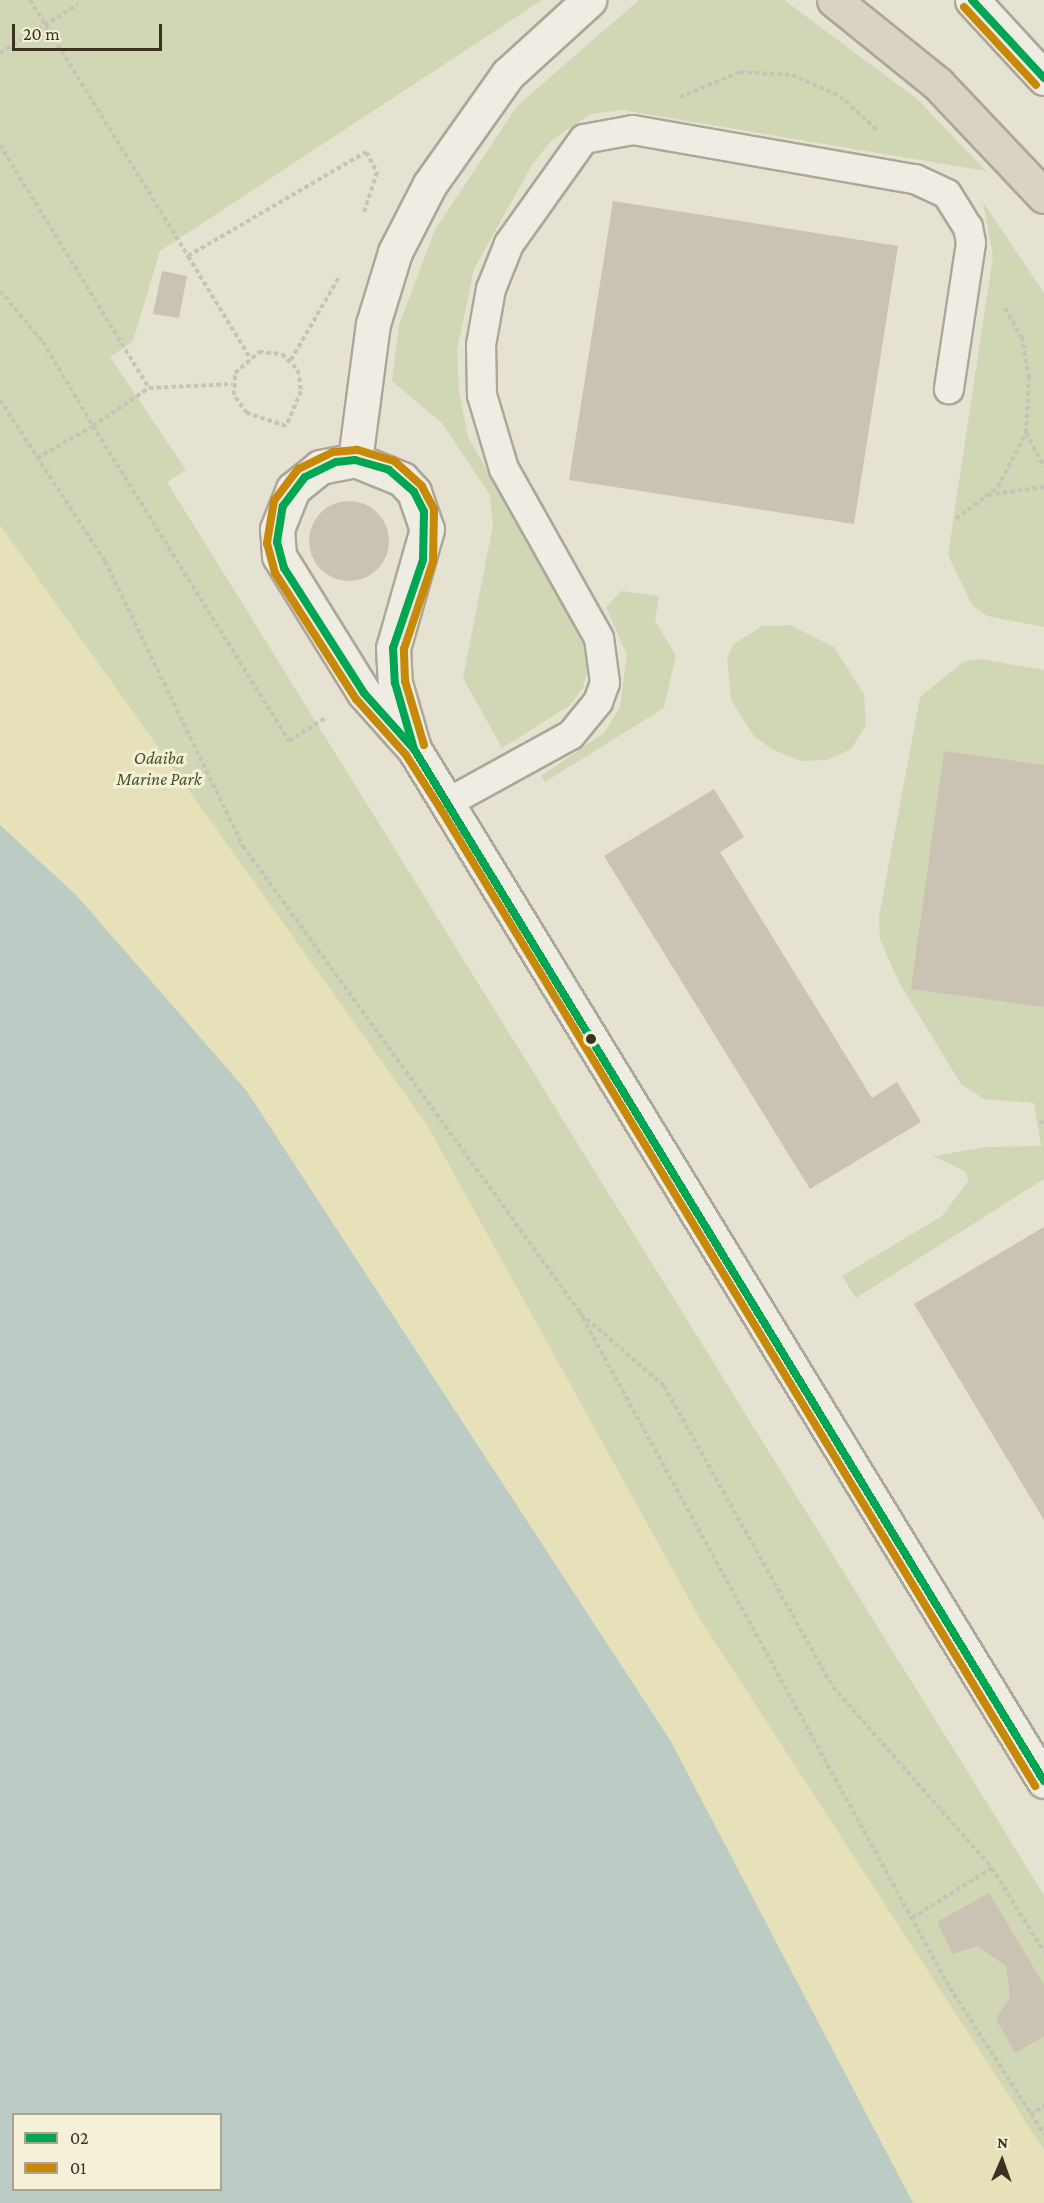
<!DOCTYPE html>
<style>
body{margin:0}
#map{position:relative;width:1044px;height:2203px;overflow:hidden;background:#e6e2d1;font-family:"Crimson Pro",serif}
div>[style]{position:absolute}
.green>*{inset:0;background:#d1d6b4}
.sand>*{inset:0;background:#e7e1ba}
.water>*{inset:0;background:#bcccc4}
.building>*{inset:0;background:#cac2b2}
.round{border-radius:50%}
.path>*{height:4px;margin-top:-2px;transform-origin:0;background:repeating-linear-gradient(90deg,#c7c3b9 0 4.5px,transparent 0 7.5px)}
.roads{filter:drop-shadow(2px 0 #aca799) drop-shadow(-2px 0 #aca799) drop-shadow(0 2px #aca799) drop-shadow(0 -2px #aca799)}
.service>*{height:28px;margin:-14px;padding:0 14px;transform-origin:14px;border-radius:14px;background:#eeece3}
.minor>*{height:33px;margin:-16.5px;padding:0 16.5px;transform-origin:16.5px;border-radius:16.5px;background:#eeece3}
.tertiary>*{height:33px;margin:-16.5px;padding:0 16.5px;transform-origin:16.5px;border-radius:16.5px;background:#eeece3}
.motorway>*{height:33px;margin:-16.5px;padding:0 16.5px;transform-origin:16.5px;border-radius:16.5px;background:#d9d3c2}
.path-bridge>*{height:4px;margin-top:-2px;transform-origin:0;background:repeating-linear-gradient(90deg,#c7c3b9 0 4.5px,transparent 0 7.5px)}
.bus-1>*{height:8px;margin:-4px;padding:0 4px;transform-origin:4px;border-radius:4px;background:#00a651}
.bus-2>*{height:8px;margin:-4px;padding:0 4px;transform-origin:4px;border-radius:4px;background:#c88908}
.dots>*{width:16px;height:16px;translate:-50% -50%;box-sizing:border-box;border:3px solid #f5f1d9;border-radius:50%}
span{translate:-50% -50%;white-space:nowrap;text-align:center;line-height:1.15;-webkit-text-stroke:6px #f5f1d9;paint-order:stroke}
.park-label{font-size:18px;color:#455728;font-style:italic}
.legend{position:absolute;left:12px;top:2113px;width:210px;height:78px;box-sizing:border-box;background:#f5f1d9;border:2px solid #aba48f;margin:0;padding:8px 10px;list-style:none;font-size:18px;color:#3b3121}
.legend li{display:flex;align-items:center;gap:12px;height:30px}
.legend b{width:30px;border:2px solid #aba48f}
.north{position:absolute;left:972px;top:2131px;width:60px;height:60px;-webkit-text-stroke:4px #f5f1d9;paint-order:stroke;rotate:2deg;font-size:16px;font-weight:700;line-height:24px;text-align:center;color:#3b3121}
.north::after{content:'';display:block;margin:auto;width:21px;height:27px;background:#3b3121;clip-path:polygon(50% 0,100% 100%,50% 72%,0 100%)}
.scale{position:absolute;left:12px;top:24px;width:150px;height:27px;box-sizing:border-box;border:3px solid #3b3121;border-top:0;padding-left:8px;font-size:18px;line-height:21px;white-space:nowrap;color:#3b3121;-webkit-text-stroke:4px #f5f1d9;paint-order:stroke}
</style>
<div id="map">
<div class="green">
<div style="clip-path:polygon(0 0,542px 0,160px 251px,133px 341px,110px 357px,186px 470px,167px 482px,1044px 1895px,1044px 2203px,913px 2203px,0 833px)"></div>
<div style="clip-path:polygon(639px 0,784px 0,917px 99px,986px 171px,622px 110px,591px 114px,552px 140px,533px 163px,474px 269px,457px 350px,459px 391px,468px 437px,585px 643px,588px 666px,583px 688px,569px 706px,502px 748px,463px 678px,493px 525px,490px 495px,442px 423px,392px 381px,399px 325px,435px 230px,517px 106px)"></div>
<div style="clip-path:polygon(983px 202px,1044px 293px,1044px 627px,987px 616px,972px 605px,948px 555px,993px 256px)"></div>
<div style="clip-path:polygon(621px 591px,659px 596px,655px 621px,676px 655px,664px 708px,545px 782px,541px 776px,604px 733px,620px 707px,627px 655px,606px 607px)"></div>
<div style="clip-path:polygon(790px 625px,834px 647px,864px 694px,866px 725px,851px 749px,827px 760px,800px 761px,772px 749px,754px 736px,731px 700px,727px 658px,734px 644px,762px 626px)"></div>
<div style="clip-path:polygon(980px 659px,1044px 670px,1044px 1179px,856px 1298px,842px 1276px,942px 1216px,969px 1180px,965px 1171px,933px 1156px,987px 1147px,1041px 1146px,1034px 1103px,984px 1099px,961px 1084px,900px 984px,880px 940px,879px 917px,920px 697px,964px 661px)"></div>
</div>
<div class="sand">
<div style="clip-path:polygon(0 525px,427px 1125px,700px 1619px,1044px 2150px,1044px 2203px,913px 2203px,670px 1740px,77px 896px,0 825px)"></div>
</div>
<div class="water">
<div style="clip-path:polygon(evenodd,0 825px,77px 896px,246px 1090px,670px 1740px,913px 2203px,0 2203px,0 825px,14px 2114px,220px 2114px,220px 2190px,14px 2190px,14px 2114px)"></div>
</div>
<div class="building">
<div style="clip-path:polygon(613px 201px,898px 246px,854px 524px,569px 480px)"></div>
<div style="clip-path:polygon(162px 271px,187px 276px,179px 318px,153px 314px)"></div>
<div class="round" style="left:309px;top:501px;width:80px;height:80px"></div>
<div style="clip-path:polygon(944px 751px,1044px 765px,1044px 1007px,911px 989px)"></div>
<div style="clip-path:polygon(714px 789px,744px 837px,720px 852px,872px 1098px,897px 1082px,921px 1122px,810px 1189px,604px 856px)"></div>
<div style="clip-path:polygon(1044px 1227px,1044px 1520px,914px 1304px)"></div>
<div style="clip-path:polygon(989px 1893px,1044px 1985px,1044px 2036px,1015px 2053px,996px 2019px,1010px 1997px,1006px 1966px,977px 1946px,953px 1954px,937px 1922px)"></div>
</div>
<div class="path">
<div style="left:0;top:53px;width:91px;rotate:-31.9deg"></div>
<div style="left:680px;top:97px;width:65px;rotate:-22.6deg"></div>
<div style="left:740px;top:72px;width:52px;rotate:3.3deg"></div>
<div style="left:792px;top:75px;width:52px;rotate:23.6deg"></div>
<div style="left:840px;top:96px;width:50px;rotate:42.6deg"></div>
<div style="left:0;top:145px;width:285px;rotate:58.5deg"></div>
<div style="left:0;top:291px;width:67px;rotate:49.9deg"></div>
<div style="left:43px;top:342px;width:98px;rotate:59.2deg"></div>
<div style="left:93px;top:426px;width:68px;rotate:-34.2deg"></div>
<div style="left:149px;top:388px;width:83px;rotate:-2.8deg"></div>
<div style="left:259px;top:352px;width:23px;rotate:5deg"></div>
<div style="left:282px;top:354px;width:23px;rotate:45deg"></div>
<div style="left:298px;top:370px;width:21px;rotate:82deg"></div>
<div style="left:301px;top:391px;width:38px;rotate:113deg"></div>
<div style="left:286px;top:426px;width:41px;rotate:-161.6deg"></div>
<div style="left:247px;top:413px;width:22px;rotate:-126deg"></div>
<div style="left:234px;top:395px;width:22px;rotate:-87deg"></div>
<div style="left:235px;top:373px;width:32px;rotate:-41deg"></div>
<div style="left:249px;top:356px;width:117px;rotate:-121.4deg"></div>
<div style="left:188px;top:256px;width:206px;rotate:-30.3deg"></div>
<div style="left:366px;top:152px;width:23px;rotate:61deg"></div>
<div style="left:377px;top:172px;width:45px;rotate:108deg"></div>
<div style="left:291px;top:360px;width:98px;rotate:-60deg"></div>
<div style="left:0;top:400px;width:192px;rotate:56.9deg"></div>
<div style="left:105px;top:561px;width:317px;rotate:64.2deg"></div>
<div style="left:243px;top:846px;width:574px;rotate:54.15deg"></div>
<div style="left:579px;top:1311px;width:772px;rotate:61.28deg"></div>
<div style="left:950px;top:1988px;width:174px;rotate:57.2deg"></div>
<div style="left:1026px;top:433px;width:38px;rotate:62deg"></div>
<div style="left:37px;top:458px;width:64px;rotate:-29.7deg"></div>
<div style="left:93px;top:426px;width:371px;rotate:58.1deg"></div>
<div style="left:289px;top:741px;width:45px;rotate:-32.3deg"></div>
<div style="left:988px;top:495px;width:57px;rotate:-8.1deg"></div>
<div style="left:956px;top:519px;width:53px;rotate:-37.3deg"></div>
<div style="left:998px;top:487px;width:61px;rotate:-62.6deg"></div>
<div style="left:1026px;top:433px;width:55px;rotate:-86.9deg"></div>
<div style="left:1029px;top:378px;width:41px;rotate:-99.9deg"></div>
<div style="left:1022px;top:338px;width:38px;rotate:-120deg"></div>
<div style="left:1040px;top:1123px;width:4px;rotate:-27deg"></div>
<div style="left:581px;top:1314px;width:110px;rotate:40.9deg"></div>
<div style="left:664px;top:1386px;width:345px;rotate:60.7deg"></div>
<div style="left:833px;top:1687px;width:241px;rotate:48.7deg"></div>
<div style="left:992px;top:1868px;width:99px;rotate:58.2deg"></div>
<div style="left:912px;top:1918px;width:94px;rotate:-32deg"></div>
<div style="left:1030px;top:2115px;width:17px;rotate:-33deg"></div>
</div>
<div class="roads">
<div class="service">
<div style="left:449px;top:802px;width:139px;rotate:-28.8deg"></div>
<div style="left:571px;top:735px;width:43px;rotate:-50.7deg"></div>
<div style="left:598px;top:702px;width:20px;rotate:-70deg"></div>
<div style="left:605px;top:683px;width:45px;rotate:-97.6deg"></div>
<div style="left:599px;top:638px;width:194px;rotate:-119.3deg"></div>
<div style="left:504px;top:469px;width:77px;rotate:-106.6deg"></div>
<div style="left:482px;top:395px;width:50px;rotate:-91.1deg"></div>
<div style="left:481px;top:345px;width:57px;rotate:-79.9deg"></div>
<div style="left:491px;top:289px;width:48px;rotate:-68.2deg"></div>
<div style="left:509px;top:244px;width:129px;rotate:-54.5deg"></div>
<div style="left:584px;top:139px;width:50px;rotate:-10.4deg"></div>
<div style="left:633px;top:130px;width:286px;rotate:9.9deg"></div>
<div style="left:915px;top:179px;width:35px;rotate:25deg"></div>
<div style="left:947px;top:194px;width:39px;rotate:58deg"></div>
<div style="left:968px;top:227px;width:16px;rotate:79deg"></div>
<div style="left:971px;top:243px;width:148px;rotate:98.6deg"></div>
</div>
<div class="minor">
<div style="left:355px;top:460px;width:51px;rotate:22deg"></div>
<div style="left:402px;top:479px;width:18px;rotate:47deg"></div>
<div style="left:414px;top:492px;width:39px;rotate:71deg"></div>
<div style="left:427px;top:529px;width:124px;rotate:105.9deg"></div>
<div style="left:393px;top:648px;width:35px;rotate:87deg"></div>
<div style="left:395px;top:683px;width:69px;rotate:73.9deg"></div>
<div style="left:414px;top:749px;width:75px;rotate:-131.8deg"></div>
<div style="left:364px;top:693px;width:161px;rotate:-121.8deg"></div>
<div style="left:279px;top:556px;width:27px;rotate:-94deg"></div>
<div style="left:277px;top:529px;width:43px;rotate:-68.2deg"></div>
<div style="left:293px;top:489px;width:35px;rotate:-39deg"></div>
<div style="left:320px;top:467px;width:36px;rotate:-11deg"></div>
<div style="left:355px;top:460px;width:137px;rotate:-82.5deg"></div>
<div style="left:373px;top:324px;width:75px;rotate:-73deg"></div>
<div style="left:395px;top:252px;width:76px;rotate:-62.8deg"></div>
<div style="left:430px;top:184px;width:135px;rotate:-54.7deg"></div>
<div style="left:508px;top:74px;width:110px;rotate:-42.4deg"></div>
</div>
<div class="tertiary">
<div style="left:972px;top:0;width:106px;rotate:47.3deg"></div>
<div style="left:414px;top:749px;width:1209px;rotate:58.6deg"></div>
</div>
<div class="motorway">
<div style="left:834px;top:0;width:134px;rotate:38.9deg"></div>
<div style="left:938px;top:84px;width:154px;rotate:46.6deg"></div>
</div>
</div>
<div class="path-bridge">
<div style="left:30px;top:0;width:301px;rotate:58.3deg"></div>
</div>
<div class="bus-1">
<div style="left:972px;top:0;width:106px;rotate:47.3deg"></div>
<div style="left:355px;top:460px;width:35px;rotate:16deg"></div>
<div style="left:389px;top:470px;width:33px;rotate:41deg"></div>
<div style="left:414px;top:492px;width:22px;rotate:63deg"></div>
<div style="left:424px;top:512px;width:48px;rotate:91.2deg"></div>
<div style="left:423px;top:560px;width:93px;rotate:108.8deg"></div>
<div style="left:393px;top:648px;width:35px;rotate:87deg"></div>
<div style="left:395px;top:683px;width:69px;rotate:73.9deg"></div>
<div style="left:414px;top:749px;width:75px;rotate:-131.8deg"></div>
<div style="left:364px;top:693px;width:148px;rotate:-122.6deg"></div>
<div style="left:284px;top:568px;width:27px;rotate:-105deg"></div>
<div style="left:277px;top:542px;width:36px;rotate:-81deg"></div>
<div style="left:283px;top:506px;width:36px;rotate:-53deg"></div>
<div style="left:305px;top:477px;width:34px;rotate:-26deg"></div>
<div style="left:336px;top:462px;width:19px;rotate:-6deg"></div>
<div style="left:414px;top:749px;width:1209px;rotate:58.6deg"></div>
</div>
<div class="bus-2">
<div style="left:964px;top:7px;width:106px;rotate:47.3deg"></div>
<div style="left:424px;top:745px;width:67px;rotate:-106.5deg"></div>
<div style="left:405px;top:681px;width:32px;rotate:-92deg"></div>
<div style="left:404px;top:649px;width:92px;rotate:-71.6deg"></div>
<div style="left:433px;top:562px;width:53px;rotate:-88.9deg"></div>
<div style="left:434px;top:509px;width:26px;rotate:-118deg"></div>
<div style="left:422px;top:486px;width:38px;rotate:-138deg"></div>
<div style="left:394px;top:461px;width:39px;rotate:-163deg"></div>
<div style="left:357px;top:450px;width:24px;rotate:175deg"></div>
<div style="left:333px;top:452px;width:39px;rotate:154deg"></div>
<div style="left:298px;top:469px;width:40px;rotate:127deg"></div>
<div style="left:274px;top:501px;width:43px;rotate:99.5deg"></div>
<div style="left:267px;top:543px;width:31px;rotate:75deg"></div>
<div style="left:275px;top:573px;width:150px;rotate:57.3deg"></div>
<div style="left:356px;top:699px;width:75px;rotate:48.2deg"></div>
<div style="left:406px;top:755px;width:63px;rotate:57.3deg"></div>
<div style="left:440px;top:808px;width:1145px;rotate:58.68deg"></div>
</div>
<div class="dots">
<div style="left:591px;top:1039px;background:#3b3121"></div>
</div>
<div class="park-label">
<span style="left:159px;top:769px">Odaiba<br>Marine Park</span>
</div>
<ul class="legend">
<li><b style="height:8px;background:#00a651"></b>02</li>
<li><b style="height:8px;background:#c88908"></b>01</li>
</ul>
<div class="north">N</div>
<div class="scale">20 m</div>
</div>
